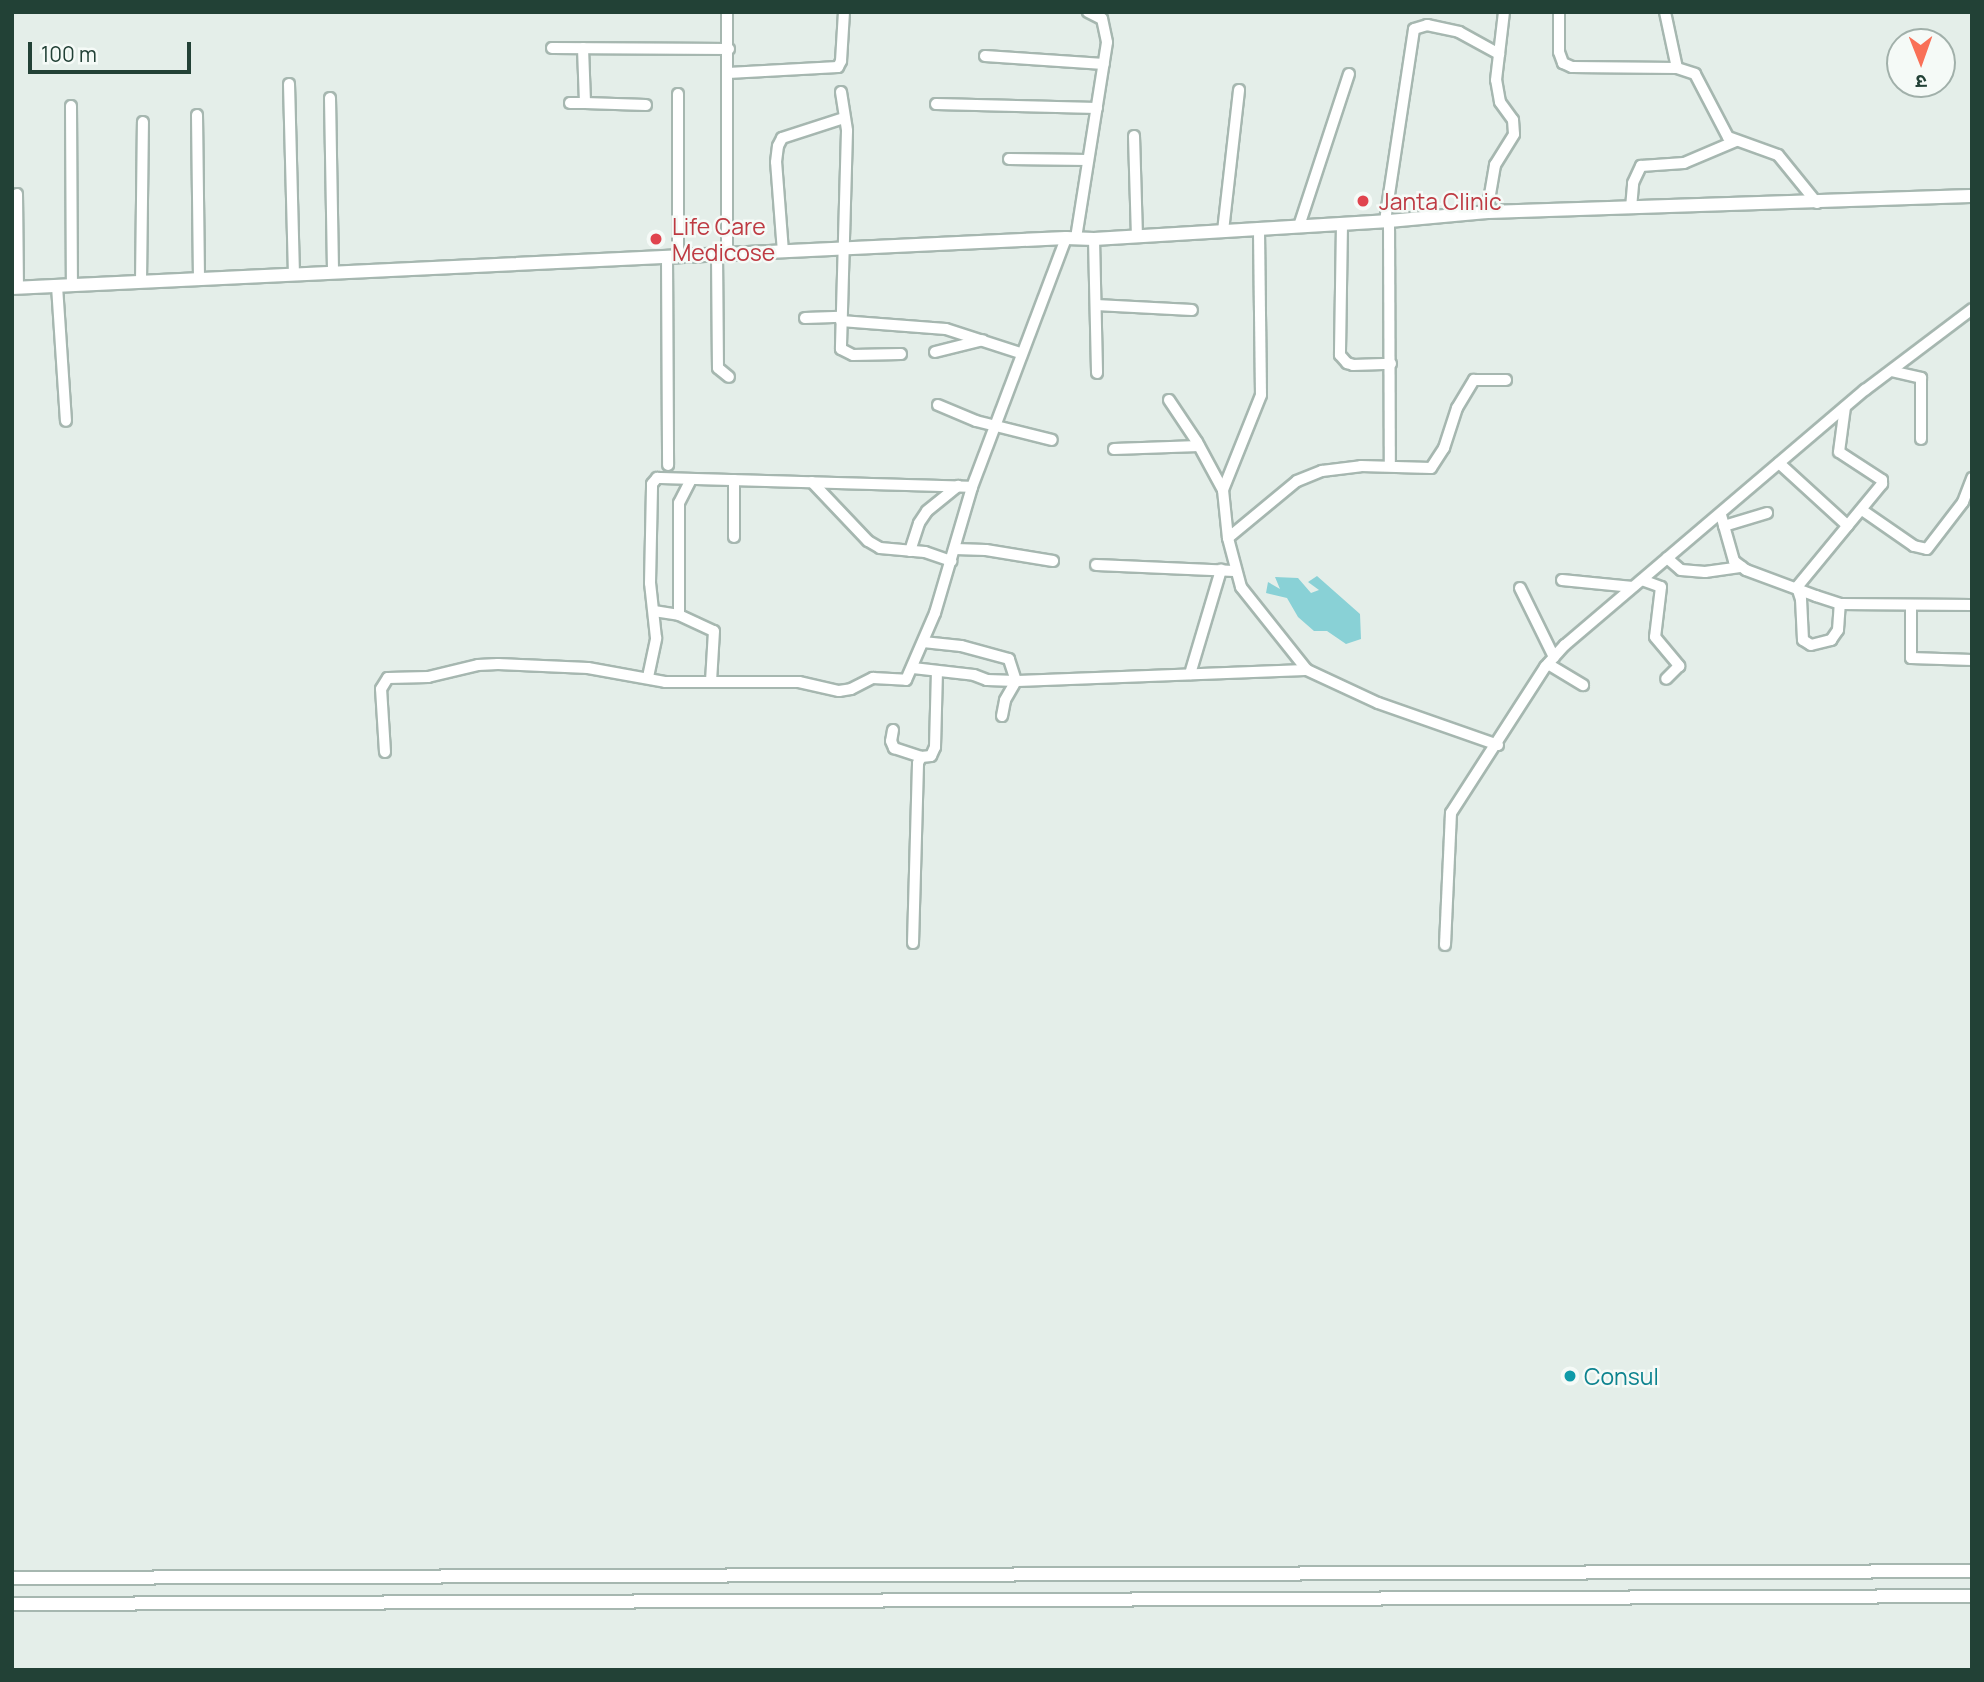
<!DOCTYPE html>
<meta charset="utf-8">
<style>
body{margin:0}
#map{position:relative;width:1984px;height:1682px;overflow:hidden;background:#e4eee9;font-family:Manrope,"Noto Sans Devanagari",sans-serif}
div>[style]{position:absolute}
.water>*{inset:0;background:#89d1d6}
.roads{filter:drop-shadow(2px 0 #a6b7b0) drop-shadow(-2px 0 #a6b7b0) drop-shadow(0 2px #a6b7b0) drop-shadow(0 -2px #a6b7b0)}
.minor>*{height:10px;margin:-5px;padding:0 5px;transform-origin:5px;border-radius:5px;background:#fff}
.tertiary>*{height:12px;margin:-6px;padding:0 6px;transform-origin:6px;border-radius:6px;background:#fff}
.dots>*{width:19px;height:19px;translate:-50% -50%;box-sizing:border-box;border:4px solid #f5faf7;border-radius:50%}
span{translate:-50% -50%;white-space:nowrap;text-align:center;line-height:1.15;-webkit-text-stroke:5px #f5faf7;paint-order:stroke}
.health-label{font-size:23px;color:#be3a42}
.left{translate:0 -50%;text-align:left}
.culture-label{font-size:23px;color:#0d838f}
.frame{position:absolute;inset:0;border:14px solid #224136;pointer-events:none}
.north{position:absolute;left:1886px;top:28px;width:70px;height:70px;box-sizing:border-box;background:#f5faf7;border:2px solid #a1b0aa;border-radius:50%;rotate:179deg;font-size:19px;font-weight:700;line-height:28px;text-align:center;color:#224136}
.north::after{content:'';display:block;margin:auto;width:24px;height:32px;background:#f97057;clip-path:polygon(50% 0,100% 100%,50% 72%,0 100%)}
.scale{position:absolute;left:28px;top:42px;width:163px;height:32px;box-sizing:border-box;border:4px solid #224136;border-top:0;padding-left:9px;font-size:21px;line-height:24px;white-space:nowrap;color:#224136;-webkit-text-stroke:5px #f5faf7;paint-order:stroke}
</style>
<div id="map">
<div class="water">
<div style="clip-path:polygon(1317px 576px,1360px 614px,1361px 639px,1346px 644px,1327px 631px,1314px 631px,1298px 617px,1287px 598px,1266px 593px,1268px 582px,1280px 589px,1275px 577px,1298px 578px,1311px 593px,1319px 590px,1308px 582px)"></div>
</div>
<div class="roads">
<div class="minor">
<div style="left:727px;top:12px;width:242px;rotate:90deg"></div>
<div style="left:1559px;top:12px;width:40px;rotate:90deg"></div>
<div style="left:1559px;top:52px;width:12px;rotate:70deg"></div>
<div style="left:1563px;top:63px;width:10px;rotate:24deg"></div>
<div style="left:1572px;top:67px;width:105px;rotate:0.5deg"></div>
<div style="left:1677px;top:68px;width:19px;rotate:18deg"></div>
<div style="left:1695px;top:74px;width:71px;rotate:62.4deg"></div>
<div style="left:1728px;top:137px;width:53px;rotate:19.8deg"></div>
<div style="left:1778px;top:155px;width:62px;rotate:50.9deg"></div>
<div style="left:1665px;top:12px;width:57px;rotate:77.9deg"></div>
<div style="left:552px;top:48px;width:177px;rotate:0.3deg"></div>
<div style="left:583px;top:48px;width:55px;rotate:87.9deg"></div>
<div style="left:585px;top:103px;width:61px;rotate:1.9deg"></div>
<div style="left:985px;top:56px;width:119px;rotate:3.8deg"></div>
<div style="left:728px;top:73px;width:110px;rotate:-3.1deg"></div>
<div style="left:838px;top:67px;width:7px;rotate:-63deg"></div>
<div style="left:841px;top:61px;width:49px;rotate:-86.5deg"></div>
<div style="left:289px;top:84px;width:190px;rotate:88.5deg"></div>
<div style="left:841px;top:92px;width:39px;rotate:81deg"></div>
<div style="left:847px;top:131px;width:218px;rotate:91.6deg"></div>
<div style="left:841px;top:349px;width:13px;rotate:27deg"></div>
<div style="left:853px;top:355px;width:48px;rotate:-1.2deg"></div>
<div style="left:330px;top:98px;width:175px;rotate:89deg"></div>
<div style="left:570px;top:103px;width:15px"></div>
<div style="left:936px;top:104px;width:161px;rotate:1.4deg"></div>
<div style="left:71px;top:106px;width:179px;rotate:89.7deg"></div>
<div style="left:197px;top:115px;width:164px;rotate:89.3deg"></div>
<div style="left:1134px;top:136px;width:101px;rotate:88.3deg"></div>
<div style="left:1009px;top:159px;width:79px;rotate:0.7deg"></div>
<div style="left:17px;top:194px;width:93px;rotate:89.4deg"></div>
<div style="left:1631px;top:208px;width:25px;rotate:-85deg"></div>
<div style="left:1633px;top:183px;width:19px;rotate:-65deg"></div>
<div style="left:1641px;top:166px;width:43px;rotate:-4deg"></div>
<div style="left:1684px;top:163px;width:56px;rotate:-22.9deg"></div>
<div style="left:1487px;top:212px;width:48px;rotate:-80.3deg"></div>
<div style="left:1495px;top:165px;width:36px;rotate:-58deg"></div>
<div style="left:1514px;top:134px;width:14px;rotate:-94deg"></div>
<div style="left:1513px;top:120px;width:22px;rotate:-126deg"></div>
<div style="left:1500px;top:102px;width:22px;rotate:-100deg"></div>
<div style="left:1496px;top:80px;width:68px;rotate:-83.3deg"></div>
<div style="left:1385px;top:221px;width:194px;rotate:-81.4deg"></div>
<div style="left:1414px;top:29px;width:14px;rotate:-17deg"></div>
<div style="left:1427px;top:25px;width:33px;rotate:12deg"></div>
<div style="left:1459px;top:32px;width:46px;rotate:28.8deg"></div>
<div style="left:1389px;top:221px;width:245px;rotate:89.8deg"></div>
<div style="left:1342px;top:224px;width:131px;rotate:90.9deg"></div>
<div style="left:1340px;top:355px;width:11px;rotate:49deg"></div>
<div style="left:1347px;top:363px;width:6px;rotate:18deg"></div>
<div style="left:1353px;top:365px;width:38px;rotate:-2deg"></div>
<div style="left:1299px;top:226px;width:160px;rotate:-71.8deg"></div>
<div style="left:1223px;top:231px;width:142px;rotate:-83.5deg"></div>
<div style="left:1076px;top:238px;width:198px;rotate:-81deg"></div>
<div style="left:1107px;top:42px;width:24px;rotate:-102deg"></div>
<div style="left:1102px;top:19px;width:16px;rotate:-153deg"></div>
<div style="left:1094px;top:239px;width:134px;rotate:88.7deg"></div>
<div style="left:783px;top:252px;width:90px;rotate:-94.4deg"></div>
<div style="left:776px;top:162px;width:16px;rotate:-83deg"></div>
<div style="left:778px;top:146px;width:9px;rotate:-63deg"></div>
<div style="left:782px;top:138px;width:65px;rotate:-17.9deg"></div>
<div style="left:717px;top:255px;width:113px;rotate:89.5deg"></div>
<div style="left:718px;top:368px;width:14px;rotate:39deg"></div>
<div style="left:678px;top:256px;width:162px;rotate:-90deg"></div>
<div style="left:667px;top:257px;width:208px;rotate:89.7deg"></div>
<div style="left:141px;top:282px;width:160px;rotate:-89.3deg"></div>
<div style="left:57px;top:286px;width:135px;rotate:86.2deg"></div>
<div style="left:1096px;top:305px;width:96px;rotate:3deg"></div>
<div style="left:805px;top:318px;width:36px;rotate:-2deg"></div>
<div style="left:841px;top:321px;width:105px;rotate:4.4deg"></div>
<div style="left:946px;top:329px;width:78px;rotate:18deg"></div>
<div style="left:935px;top:352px;width:49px;rotate:-14deg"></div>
<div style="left:1891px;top:371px;width:31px;rotate:13deg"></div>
<div style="left:1921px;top:378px;width:61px;rotate:90deg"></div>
<div style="left:1169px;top:400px;width:50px;rotate:56.3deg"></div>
<div style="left:1197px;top:442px;width:55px;rotate:61.6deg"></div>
<div style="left:1223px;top:490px;width:48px;rotate:84.1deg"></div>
<div style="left:938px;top:405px;width:41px;rotate:22.8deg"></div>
<div style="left:976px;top:421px;width:78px;rotate:14deg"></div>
<div style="left:1114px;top:449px;width:85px;rotate:-2deg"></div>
<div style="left:1779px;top:463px;width:93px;rotate:42.4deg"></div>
<div style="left:812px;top:482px;width:81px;rotate:46.5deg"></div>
<div style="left:868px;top:541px;width:14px;rotate:30deg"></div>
<div style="left:880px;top:548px;width:45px;rotate:5.1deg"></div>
<div style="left:925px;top:552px;width:28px;rotate:19deg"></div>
<div style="left:1223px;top:490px;width:102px;rotate:-68.2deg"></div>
<div style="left:1261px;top:395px;width:167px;rotate:-90.7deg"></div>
<div style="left:1862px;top:510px;width:63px;rotate:34.7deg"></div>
<div style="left:1914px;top:546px;width:13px;rotate:13deg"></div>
<div style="left:1927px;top:549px;width:59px;rotate:-52.5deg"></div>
<div style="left:1963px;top:502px;width:26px;rotate:-69deg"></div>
<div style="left:1721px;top:515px;width:48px;rotate:74.2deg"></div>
<div style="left:1734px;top:561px;width:15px;rotate:37deg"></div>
<div style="left:1746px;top:570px;width:75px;rotate:20.4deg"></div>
<div style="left:1816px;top:596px;width:25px;rotate:18deg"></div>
<div style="left:1840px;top:604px;width:132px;rotate:0.4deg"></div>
<div style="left:1724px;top:526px;width:45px;rotate:-16.8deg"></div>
<div style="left:734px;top:537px;width:57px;rotate:-90deg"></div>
<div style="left:955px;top:549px;width:31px;rotate:2deg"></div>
<div style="left:986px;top:550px;width:68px;rotate:9.3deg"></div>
<div style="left:910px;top:551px;width:29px;rotate:-72deg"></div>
<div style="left:919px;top:523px;width:14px;rotate:-56deg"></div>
<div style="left:927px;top:511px;width:40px;rotate:-39deg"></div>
<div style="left:1667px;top:558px;width:18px;rotate:41deg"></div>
<div style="left:1681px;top:570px;width:24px;rotate:5deg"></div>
<div style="left:1705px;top:572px;width:37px;rotate:-8deg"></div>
<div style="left:1096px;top:565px;width:139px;rotate:2.5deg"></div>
<div style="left:1562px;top:580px;width:71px;rotate:5.6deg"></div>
<div style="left:1642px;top:580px;width:20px;rotate:20deg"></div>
<div style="left:1661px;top:587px;width:50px;rotate:96.8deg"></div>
<div style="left:1655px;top:637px;width:38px;rotate:50deg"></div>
<div style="left:1679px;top:666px;width:18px;rotate:135deg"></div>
<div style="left:1797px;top:587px;width:134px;rotate:-50.5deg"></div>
<div style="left:1882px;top:484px;width:4px;rotate:-90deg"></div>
<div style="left:1882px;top:480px;width:51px;rotate:-146.9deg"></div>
<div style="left:1839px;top:452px;width:45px;rotate:-82.4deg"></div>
<div style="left:1797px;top:587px;width:13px;rotate:72deg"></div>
<div style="left:1801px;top:599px;width:41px;rotate:87.2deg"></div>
<div style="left:1803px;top:640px;width:9px;rotate:32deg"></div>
<div style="left:1811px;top:645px;width:21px;rotate:-14deg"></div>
<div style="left:1831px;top:640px;width:12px;rotate:-55deg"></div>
<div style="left:1838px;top:630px;width:26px;rotate:-86deg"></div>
<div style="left:1520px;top:588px;width:77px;rotate:63.8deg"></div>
<div style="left:1911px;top:605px;width:53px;rotate:90deg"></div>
<div style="left:1911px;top:658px;width:61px;rotate:1.9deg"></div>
<div style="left:654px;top:611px;width:25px;rotate:9deg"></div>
<div style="left:679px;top:615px;width:38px;rotate:25deg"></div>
<div style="left:714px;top:631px;width:50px;rotate:93.4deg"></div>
<div style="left:679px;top:615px;width:112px;rotate:-90deg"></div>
<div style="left:679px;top:503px;width:27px;rotate:-63deg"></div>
<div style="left:1548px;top:664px;width:41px;rotate:31deg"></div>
<div style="left:913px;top:668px;width:61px;rotate:6.5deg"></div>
<div style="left:974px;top:675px;width:14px;rotate:21deg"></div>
<div style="left:987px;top:680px;width:29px;rotate:2deg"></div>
<div style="left:1016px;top:681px;width:23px;rotate:-108deg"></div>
<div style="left:1009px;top:659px;width:50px;rotate:-164.8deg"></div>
<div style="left:961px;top:646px;width:38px;rotate:-174deg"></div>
<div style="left:1190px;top:674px;width:109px;rotate:-73.4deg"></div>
<div style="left:648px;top:677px;width:40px;rotate:-78deg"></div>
<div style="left:656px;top:638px;width:55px;rotate:-96.2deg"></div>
<div style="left:650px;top:583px;width:99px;rotate:-88.8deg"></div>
<div style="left:652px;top:484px;width:8px;rotate:-50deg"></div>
<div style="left:657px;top:478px;width:315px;rotate:1.6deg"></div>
<div style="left:1002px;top:716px;width:16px;rotate:-79deg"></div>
<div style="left:1005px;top:700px;width:22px;rotate:-60deg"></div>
<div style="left:1016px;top:681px;width:291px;rotate:-2.2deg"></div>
<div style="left:893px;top:730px;width:11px;rotate:100deg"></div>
<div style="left:891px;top:741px;width:8px;rotate:67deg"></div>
<div style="left:894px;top:748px;width:28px;rotate:18deg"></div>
<div style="left:1498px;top:745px;width:127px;rotate:-160.7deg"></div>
<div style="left:1378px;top:703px;width:78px;rotate:-155.1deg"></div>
<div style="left:1307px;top:670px;width:106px;rotate:-128.5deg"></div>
<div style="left:1241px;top:587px;width:51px;rotate:-104.9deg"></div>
<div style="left:1228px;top:538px;width:89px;rotate:-39.6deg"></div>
<div style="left:1297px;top:481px;width:27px;rotate:-22deg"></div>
<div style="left:1322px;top:471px;width:39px;rotate:-7deg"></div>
<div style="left:1361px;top:466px;width:70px;rotate:1.6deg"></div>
<div style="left:1431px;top:468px;width:24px;rotate:-57deg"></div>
<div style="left:1444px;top:448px;width:42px;rotate:-72deg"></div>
<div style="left:1457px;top:408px;width:33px;rotate:-59deg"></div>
<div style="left:1474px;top:380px;width:32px"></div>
<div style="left:385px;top:752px;width:63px;rotate:-93.6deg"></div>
<div style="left:381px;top:689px;width:13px;rotate:-58deg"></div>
<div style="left:388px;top:678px;width:40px;rotate:-1.4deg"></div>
<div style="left:428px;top:677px;width:51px;rotate:-13.5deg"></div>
<div style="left:478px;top:665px;width:20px;rotate:-3deg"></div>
<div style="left:498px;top:664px;width:90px;rotate:2.5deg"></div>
<div style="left:588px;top:668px;width:78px;rotate:10.3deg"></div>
<div style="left:665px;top:682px;width:134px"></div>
<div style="left:799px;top:682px;width:41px;rotate:12.7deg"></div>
<div style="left:839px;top:691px;width:12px;rotate:-9deg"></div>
<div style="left:851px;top:689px;width:25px;rotate:-27deg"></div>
<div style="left:873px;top:678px;width:33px;rotate:3deg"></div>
<div style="left:906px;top:680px;width:73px;rotate:-66.6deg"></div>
<div style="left:935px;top:613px;width:131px;rotate:-73.6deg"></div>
<div style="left:972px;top:487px;width:266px;rotate:-69.3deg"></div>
<div style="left:913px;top:943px;width:180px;rotate:-88.4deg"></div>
<div style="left:918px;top:763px;width:7px;rotate:-63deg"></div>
<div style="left:921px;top:757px;width:10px;rotate:-6deg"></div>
<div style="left:931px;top:756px;width:10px;rotate:-66deg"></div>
<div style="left:935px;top:747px;width:76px;rotate:-88.5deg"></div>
<div style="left:1445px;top:945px;width:132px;rotate:-87.4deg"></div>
<div style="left:1451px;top:813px;width:174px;rotate:-57.2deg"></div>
<div style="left:1545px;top:667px;width:30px;rotate:-48deg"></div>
<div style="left:1565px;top:645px;width:394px;rotate:-40.4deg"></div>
<div style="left:1865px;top:390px;width:134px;rotate:-37.1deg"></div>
</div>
<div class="tertiary">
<div style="left:12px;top:288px;width:1055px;rotate:-2.72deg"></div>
<div style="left:1066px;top:238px;width:28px;rotate:2deg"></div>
<div style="left:1094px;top:239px;width:296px;rotate:-3.5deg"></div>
<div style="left:1389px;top:221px;width:98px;rotate:-5.2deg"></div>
<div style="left:1487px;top:212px;width:485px;rotate:-1.9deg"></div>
<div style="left:12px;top:1578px;width:1960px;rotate:-0.2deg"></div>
<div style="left:12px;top:1604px;width:1960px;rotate:-0.23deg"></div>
</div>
</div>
<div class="dots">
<div style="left:1363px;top:201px;background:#e0444e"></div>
<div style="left:656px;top:239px;background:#e0444e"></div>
<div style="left:1570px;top:1376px;background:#0f9aa8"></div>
</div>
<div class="health-label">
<span class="left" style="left:1379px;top:201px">Janta Clinic</span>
<span class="left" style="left:672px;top:239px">Life Care<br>Medicose</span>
</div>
<div class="culture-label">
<span class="left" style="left:1584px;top:1376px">Consul</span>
</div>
<div class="frame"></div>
<div class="north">उ</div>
<div class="scale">100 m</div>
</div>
